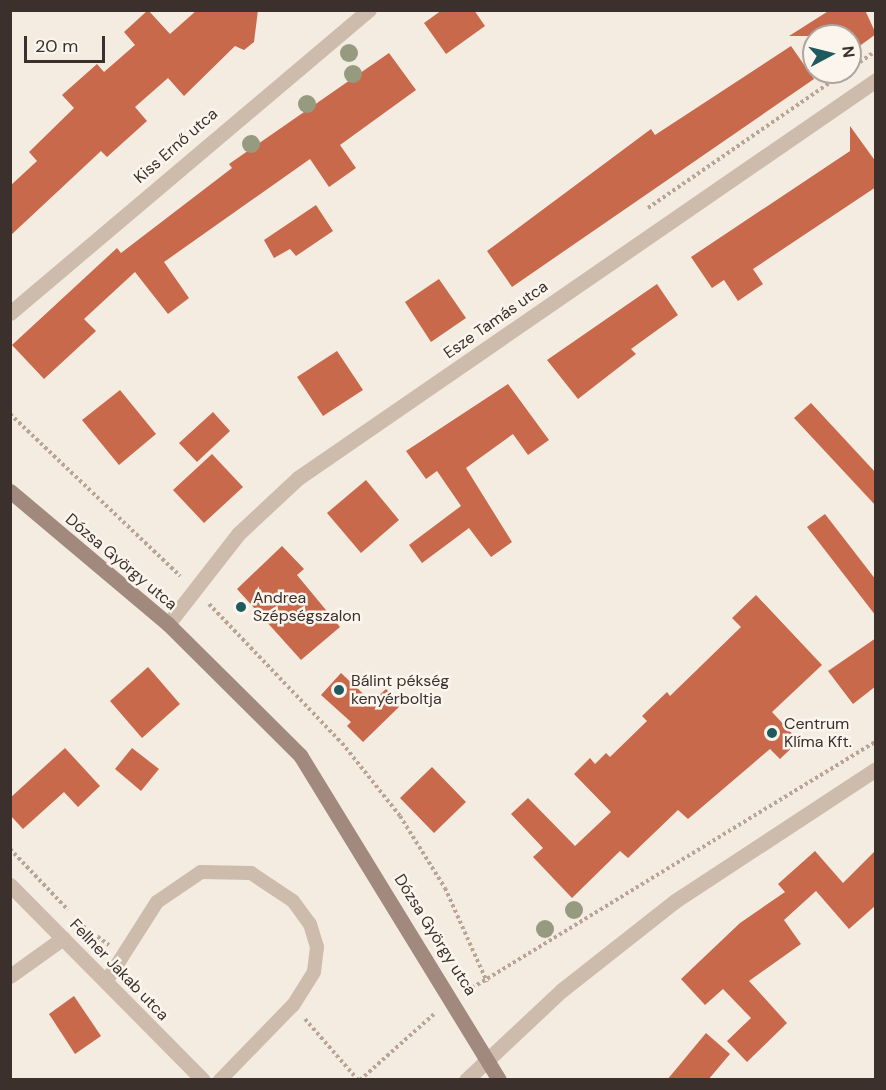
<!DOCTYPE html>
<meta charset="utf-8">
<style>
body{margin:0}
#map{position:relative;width:886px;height:1090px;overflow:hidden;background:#f4ebe1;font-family:"DM Sans",sans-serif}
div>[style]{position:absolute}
.building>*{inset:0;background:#c8694b}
.path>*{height:4px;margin-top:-2px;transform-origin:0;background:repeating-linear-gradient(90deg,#b9a596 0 3px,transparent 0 6px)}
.lane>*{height:14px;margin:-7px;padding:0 7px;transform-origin:7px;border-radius:7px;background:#cdbbac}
.street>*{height:15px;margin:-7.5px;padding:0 7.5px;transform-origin:7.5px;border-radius:7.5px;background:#cdbbac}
.secondary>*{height:15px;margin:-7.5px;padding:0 7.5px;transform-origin:7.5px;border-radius:7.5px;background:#a18a7d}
.trees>*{width:18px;height:18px;margin:-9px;border-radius:50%;background:#969b7f}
.dots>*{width:16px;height:16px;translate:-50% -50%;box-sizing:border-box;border:3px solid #fbf5ee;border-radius:50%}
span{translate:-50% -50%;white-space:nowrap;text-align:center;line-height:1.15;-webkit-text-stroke:5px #fbf5ee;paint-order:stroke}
.street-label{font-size:16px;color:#3b302b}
.poi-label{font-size:16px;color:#3b302b}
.left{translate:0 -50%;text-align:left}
.frame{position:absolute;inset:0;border:12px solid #3b302b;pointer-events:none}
.north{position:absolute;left:802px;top:24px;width:60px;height:60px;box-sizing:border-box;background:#fbf5ee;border:2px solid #aea6a0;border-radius:50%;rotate:83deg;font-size:16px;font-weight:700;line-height:24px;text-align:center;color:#3b302b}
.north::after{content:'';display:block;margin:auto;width:21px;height:27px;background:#1f5a5e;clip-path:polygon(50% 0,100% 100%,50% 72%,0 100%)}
.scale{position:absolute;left:24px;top:36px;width:81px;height:27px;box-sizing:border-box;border:3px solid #3b302b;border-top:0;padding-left:8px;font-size:18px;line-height:21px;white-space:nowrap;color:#3b302b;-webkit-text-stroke:4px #fbf5ee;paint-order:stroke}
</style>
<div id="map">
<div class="building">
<div style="clip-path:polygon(148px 10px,170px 34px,197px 10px,258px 10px,254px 42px,244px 50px,235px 46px,184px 96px,168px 78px,135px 107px,147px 121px,107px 157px,101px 151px,10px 236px,10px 186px,37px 161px,29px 152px,74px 108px,62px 95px,97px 64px,104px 72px,135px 45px,124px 32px)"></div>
<div style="clip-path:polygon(442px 10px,474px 10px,485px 26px,446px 54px,424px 23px)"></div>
<div style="clip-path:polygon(830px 10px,865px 10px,876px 34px,850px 53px,850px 36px,789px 36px)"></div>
<div style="clip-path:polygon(791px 46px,814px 79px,512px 287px,487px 251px,651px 129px,655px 135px)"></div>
<div style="clip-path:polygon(389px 53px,416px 90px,340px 145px,356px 168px,329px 187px,310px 159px,164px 262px,189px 298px,168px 314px,135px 272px,84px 319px,96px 331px,44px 379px,12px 345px,117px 248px,121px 253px,232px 168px,229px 164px)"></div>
<div style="clip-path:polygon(850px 126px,876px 162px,876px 187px,753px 269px,763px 284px,738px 301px,724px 280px,712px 288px,691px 257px,850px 151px)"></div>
<div style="clip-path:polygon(316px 205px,333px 231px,296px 256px,290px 249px,274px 258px,264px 240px)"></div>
<div style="clip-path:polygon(439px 279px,466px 318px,431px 342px,405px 302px)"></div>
<div style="clip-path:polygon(657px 284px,678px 315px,631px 349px,636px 354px,578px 399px,547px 360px)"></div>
<div style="clip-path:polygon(337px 351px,363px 390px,323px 416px,297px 377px)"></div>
<div style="clip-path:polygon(508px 384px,549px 440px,528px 455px,513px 434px,466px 468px,512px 542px,491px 557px,469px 528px,422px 563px,409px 545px,461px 506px,437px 471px,426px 479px,406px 451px)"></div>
<div style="clip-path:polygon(120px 390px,156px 434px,119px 465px,82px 420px)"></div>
<div style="clip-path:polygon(811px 403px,876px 473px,876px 506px,794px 418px)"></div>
<div style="clip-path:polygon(213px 412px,230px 431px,197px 462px,179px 443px)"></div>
<div style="clip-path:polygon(212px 454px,243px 487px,204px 523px,173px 490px)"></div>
<div style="clip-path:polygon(366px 480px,399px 520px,361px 553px,327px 513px)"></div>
<div style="clip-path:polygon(825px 514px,876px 580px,876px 616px,807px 527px)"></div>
<div style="clip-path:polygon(282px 546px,304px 569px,297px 575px,340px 627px,301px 660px,237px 589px)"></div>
<div style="clip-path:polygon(756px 595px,822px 665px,772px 712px,799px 741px,780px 759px,770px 749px,688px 819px,678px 810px,628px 858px,620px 851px,572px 898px,533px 857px,543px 848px,511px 814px,528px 798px,575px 846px,611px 812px,574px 774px,590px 758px,595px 764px,606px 753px,610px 757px,647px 721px,642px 716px,667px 692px,670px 696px,741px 627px,732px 618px)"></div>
<div style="clip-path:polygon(876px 638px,876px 686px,853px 704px,828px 671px)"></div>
<div style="clip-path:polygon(148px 667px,180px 704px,142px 738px,110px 701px)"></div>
<div style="clip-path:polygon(341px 673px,372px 702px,386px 689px,401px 705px,363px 742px,347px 726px,351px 722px,321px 695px)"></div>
<div style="clip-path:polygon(65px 748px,100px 786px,78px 807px,64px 792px,23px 829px,10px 815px,10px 798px)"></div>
<div style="clip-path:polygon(132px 748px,159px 769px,141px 791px,115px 769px)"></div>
<div style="clip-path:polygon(432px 767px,466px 802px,434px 833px,400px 798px)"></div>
<div style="clip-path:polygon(876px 850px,876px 905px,849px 929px,816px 891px,784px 920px,801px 944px,749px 981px,787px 1023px,747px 1062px,727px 1041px,751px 1018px,723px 989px,705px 1005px,681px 979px,740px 923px,785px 892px,778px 884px,815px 851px,843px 883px)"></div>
<div style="clip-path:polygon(74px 996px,101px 1036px,75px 1054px,49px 1014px)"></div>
<div style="clip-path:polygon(706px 1033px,730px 1054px,708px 1080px,667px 1080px)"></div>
</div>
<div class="path">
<div style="left:850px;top:69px;width:32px;rotate:-35deg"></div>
<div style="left:648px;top:208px;width:239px;rotate:-34.6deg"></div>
<div style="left:10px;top:414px;width:235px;rotate:43.6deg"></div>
<div style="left:209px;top:604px;width:192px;rotate:46.3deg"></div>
<div style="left:342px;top:743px;width:93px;rotate:51.5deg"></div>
<div style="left:400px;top:816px;width:85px;rotate:58deg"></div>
<div style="left:445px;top:888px;width:103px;rotate:65.9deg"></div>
<div style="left:10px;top:849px;width:84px;rotate:46.4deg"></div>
<div style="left:83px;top:926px;width:32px;rotate:36deg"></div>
<div style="left:467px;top:991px;width:479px;rotate:-31.4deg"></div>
<div style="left:305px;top:1019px;width:81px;rotate:49deg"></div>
<div style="left:360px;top:1080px;width:99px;rotate:-41.7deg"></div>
</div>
<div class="lane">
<div style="left:106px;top:982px;width:95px;rotate:-57.5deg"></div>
<div style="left:157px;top:902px;width:53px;rotate:-34.3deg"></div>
<div style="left:201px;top:872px;width:50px;rotate:1.1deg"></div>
<div style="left:251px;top:873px;width:50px;rotate:33.7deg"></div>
<div style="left:293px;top:901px;width:29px;rotate:54deg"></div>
<div style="left:310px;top:924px;width:24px;rotate:73deg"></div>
<div style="left:317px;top:947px;width:25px;rotate:97deg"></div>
<div style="left:314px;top:972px;width:39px;rotate:122deg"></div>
<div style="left:293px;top:1005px;width:105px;rotate:134.2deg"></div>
</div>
<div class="street">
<div style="left:10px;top:313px;width:470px;rotate:-40.2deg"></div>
<div style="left:168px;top:624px;width:114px;rotate:-52.1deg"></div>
<div style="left:238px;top:534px;width:82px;rotate:-43deg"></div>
<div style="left:298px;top:478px;width:702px;rotate:-34.55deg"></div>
<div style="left:10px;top:885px;width:274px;rotate:45.3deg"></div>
<div style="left:10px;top:976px;width:65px;rotate:-35.6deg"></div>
<div style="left:466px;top:1080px;width:132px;rotate:-43.2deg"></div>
<div style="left:562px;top:990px;width:144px;rotate:-38.2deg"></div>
<div style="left:675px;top:901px;width:240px;rotate:-33.3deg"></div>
</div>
<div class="secondary">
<div style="left:10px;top:491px;width:207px;rotate:40.1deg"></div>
<div style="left:168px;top:624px;width:186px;rotate:44.8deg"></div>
<div style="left:300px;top:755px;width:381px;rotate:58.5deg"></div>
</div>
<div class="trees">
<div style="left:349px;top:53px"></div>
<div style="left:353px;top:74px"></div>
<div style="left:307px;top:104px"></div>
<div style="left:251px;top:144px"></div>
<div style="left:574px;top:910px"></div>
<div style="left:545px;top:929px"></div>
</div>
<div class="dots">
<div style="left:241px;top:607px;background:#1f5a5e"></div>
<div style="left:339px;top:690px;background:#1f5a5e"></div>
<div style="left:772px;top:733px;background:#1f5a5e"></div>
</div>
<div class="street-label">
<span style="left:176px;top:146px;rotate:-41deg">Kiss Ernő utca</span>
<span style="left:496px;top:320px;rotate:-35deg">Esze Tamás utca</span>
<span style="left:121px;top:562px;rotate:40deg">Dózsa György utca</span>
<span style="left:435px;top:935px;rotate:58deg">Dózsa György utca</span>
<span style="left:119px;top:970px;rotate:46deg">Fellner Jakab utca</span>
</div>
<div class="poi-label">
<span class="left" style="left:253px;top:607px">Andrea<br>Szépségszalon</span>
<span class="left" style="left:351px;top:690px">Bálint pékség<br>kenyérboltja</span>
<span class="left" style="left:784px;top:733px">Centrum<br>Klíma Kft.</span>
</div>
<div class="frame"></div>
<div class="north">N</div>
<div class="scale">20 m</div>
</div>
